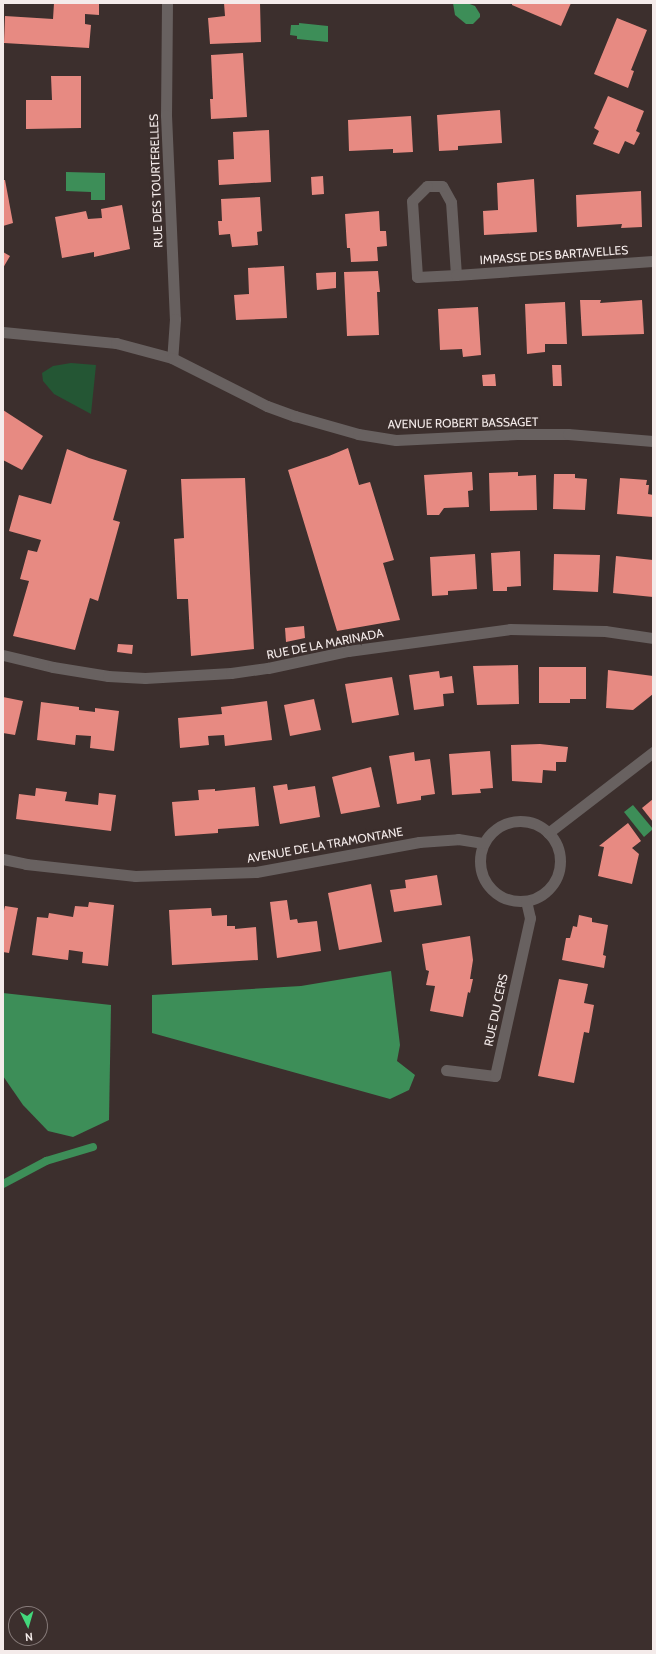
<!DOCTYPE html>
<style>
body{margin:0}
#map{position:relative;width:656px;height:1654px;overflow:hidden;background:#3c2f2d;font-family:Cabin,sans-serif}
div>[style]{position:absolute}
.green>*{inset:0;background:#245634}
.water>*{inset:0;background:#3d8e58}
.stream>*{height:8px;margin:-4px;padding:0 4px;transform-origin:4px;border-radius:4px;background:#3d8e58}
.building>*{inset:0;background:#e78a82}
.minor>*{height:11px;margin:-5.5px;padding:0 5.5px;transform-origin:5.5px;border-radius:5.5px;background:#686160}
.minor>.ring{margin:-5.5px;padding:0;box-sizing:content-box;background:none;border:11px solid #686160;border-radius:50%}
span{translate:-50% -50%;white-space:nowrap;text-align:center;line-height:1.15;-webkit-text-stroke:4px #3c2f2d;paint-order:stroke}
.street-label{font-size:12px;color:#f4ebea}
.frame{position:absolute;inset:0;border:4px solid #f4ebea;pointer-events:none}
.north{position:absolute;left:8px;top:1606px;width:40px;height:40px;box-sizing:border-box;background:#3c2f2d;border:1px solid #867a79;border-radius:50%;rotate:175deg;font-size:11px;font-weight:700;line-height:16px;text-align:center;color:#f4ebea}
.north::after{content:'';display:block;margin:auto;width:14px;height:18px;background:#43d77b;clip-path:polygon(50% 0,100% 100%,50% 72%,0 100%)}
</style>
<div id="map">
<div class="green">
<div style="clip-path:polygon(71px 363px,96px 365px,91px 414px,54px 394px,43px 381px,42px 373px,53px 366px)"></div>
</div>
<div class="water">
<div style="clip-path:polygon(467px 3px,475px 6px,480px 14px,480px 17px,473px 24px,466px 24px,455px 15px,453px 3px)"></div>
<div style="clip-path:polygon(299px 23px,328px 26px,328px 42px,297px 39px,297px 36px,290px 35px,291px 25px,299px 25px)"></div>
<div style="clip-path:polygon(66px 172px,105px 173px,105px 200px,91px 200px,91px 192px,66px 191px)"></div>
<div style="clip-path:polygon(633px 805px,653px 829px,644px 837px,624px 812px)"></div>
<div style="clip-path:polygon(391px 971px,400px 1045px,397px 1061px,415px 1075px,409px 1090px,390px 1099px,152px 1033px,152px 995px,301px 986px)"></div>
<div style="clip-path:polygon(3px 993px,111px 1005px,109px 1120px,73px 1137px,48px 1131px,23px 1105px,3px 1076px)"></div>
</div>
<div class="stream">
<div style="left:3px;top:1184px;width:49px;rotate:-28.1deg"></div>
<div style="left:46px;top:1161px;width:49px;rotate:-16.6deg"></div>
</div>
<div class="building">
<div style="clip-path:polygon(54px 3px,99px 3px,99px 15px,85px 14px,85px 24px,91px 25px,89px 48px,4px 43px,5px 16px,53px 19px)"></div>
<div style="clip-path:polygon(224px 3px,260px 3px,261px 42px,210px 44px,208px 18px,225px 16px)"></div>
<div style="clip-path:polygon(512px 3px,571px 3px,561px 26px,512px 5px)"></div>
<div style="clip-path:polygon(617px 18px,647px 30px,631px 70px,634px 71px,628px 88px,594px 74px)"></div>
<div style="clip-path:polygon(243px 53px,247px 117px,211px 119px,210px 99px,213px 99px,211px 55px)"></div>
<div style="clip-path:polygon(51px 76px,81px 76px,81px 128px,26px 129px,26px 100px,52px 100px)"></div>
<div style="clip-path:polygon(608px 96px,644px 111px,636px 131px,640px 133px,634px 145px,625px 141px,619px 154px,593px 144px,599px 131px,594px 128px)"></div>
<div style="clip-path:polygon(500px 110px,502px 143px,458px 146px,458px 150px,439px 151px,437px 115px)"></div>
<div style="clip-path:polygon(411px 116px,413px 152px,393px 153px,393px 149px,349px 151px,348px 120px)"></div>
<div style="clip-path:polygon(269px 130px,271px 182px,219px 185px,218px 160px,234px 159px,233px 132px)"></div>
<div style="clip-path:polygon(323px 176px,324px 194px,312px 195px,311px 177px)"></div>
<div style="clip-path:polygon(534px 179px,537px 232px,484px 235px,483px 211px,498px 210px,497px 183px)"></div>
<div style="clip-path:polygon(3px 180px,5px 180px,13px 223px,3px 226px)"></div>
<div style="clip-path:polygon(641px 191px,642px 227px,621px 228px,622px 224px,577px 227px,576px 195px)"></div>
<div style="clip-path:polygon(260px 197px,262px 231px,257px 232px,258px 245px,232px 247px,230px 234px,219px 235px,218px 221px,222px 221px,221px 199px)"></div>
<div style="clip-path:polygon(122px 205px,130px 249px,94px 257px,94px 252px,62px 258px,55px 217px,86px 211px,88px 219px,102px 218px,101px 209px)"></div>
<div style="clip-path:polygon(379px 211px,380px 231px,386px 231px,387px 246px,377px 247px,378px 261px,351px 262px,350px 248px,347px 248px,345px 214px)"></div>
<div style="clip-path:polygon(3px 252px,10px 256px,3px 268px)"></div>
<div style="clip-path:polygon(284px 266px,287px 318px,236px 320px,234px 295px,249px 294px,248px 268px)"></div>
<div style="clip-path:polygon(378px 271px,380px 292px,377px 292px,379px 335px,347px 336px,344px 272px)"></div>
<div style="clip-path:polygon(336px 272px,336px 288px,317px 290px,316px 273px)"></div>
<div style="clip-path:polygon(580px 300px,601px 300px,600px 303px,642px 300px,644px 334px,582px 336px)"></div>
<div style="clip-path:polygon(565px 302px,567px 344px,545px 344px,545px 352px,527px 354px,525px 304px)"></div>
<div style="clip-path:polygon(478px 307px,481px 355px,463px 357px,462px 349px,440px 350px,438px 309px)"></div>
<div style="clip-path:polygon(552px 365px,561px 365px,562px 386px,553px 386px)"></div>
<div style="clip-path:polygon(495px 374px,496px 386px,483px 386px,482px 375px)"></div>
<div style="clip-path:polygon(3px 410px,43px 436px,22px 470px,3px 460px)"></div>
<div style="clip-path:polygon(348px 448px,359px 485px,370px 482px,394px 560px,383px 563px,400px 620px,337px 631px,288px 470px,329px 456px)"></div>
<div style="clip-path:polygon(67px 449px,89px 458px,127px 470px,113px 520px,120px 522px,105px 576px,98px 601px,90px 598px,75px 650px,13px 636px,29px 581px,20px 579px,28px 550px,37px 552px,41px 540px,9px 531px,19px 495px,51px 504px)"></div>
<div style="clip-path:polygon(472px 472px,473px 490px,468px 491px,469px 507px,444px 508px,439px 515px,427px 515px,424px 475px)"></div>
<div style="clip-path:polygon(518px 472px,518px 476px,536px 475px,537px 510px,490px 511px,489px 473px)"></div>
<div style="clip-path:polygon(554px 474px,575px 474px,575px 478px,587px 479px,585px 510px,553px 509px)"></div>
<div style="clip-path:polygon(245px 478px,254px 649px,191px 656px,188px 599px,177px 599px,174px 539px,184px 538px,181px 479px)"></div>
<div style="clip-path:polygon(620px 478px,647px 480px,646px 485px,649px 485px,648px 494px,653px 495px,653px 517px,617px 514px)"></div>
<div style="clip-path:polygon(520px 551px,521px 586px,507px 587px,507px 591px,493px 591px,491px 553px)"></div>
<div style="clip-path:polygon(475px 554px,477px 589px,448px 591px,448px 595px,432px 596px,430px 557px)"></div>
<div style="clip-path:polygon(554px 554px,600px 555px,598px 592px,553px 590px)"></div>
<div style="clip-path:polygon(616px 556px,653px 560px,653px 597px,613px 593px)"></div>
<div style="clip-path:polygon(304px 626px,305px 638px,286px 642px,285px 628px)"></div>
<div style="clip-path:polygon(118px 644px,133px 645px,132px 654px,117px 652px)"></div>
<div style="clip-path:polygon(518px 665px,519px 704px,477px 705px,473px 666px)"></div>
<div style="clip-path:polygon(539px 667px,586px 667px,586px 699px,570px 699px,570px 703px,539px 703px)"></div>
<div style="clip-path:polygon(608px 670px,653px 676px,653px 694px,633px 710px,606px 708px)"></div>
<div style="clip-path:polygon(439px 671px,440px 678px,452px 676px,454px 693px,443px 694px,444px 706px,414px 710px,409px 675px)"></div>
<div style="clip-path:polygon(392px 677px,399px 715px,352px 723px,345px 684px)"></div>
<div style="clip-path:polygon(3px 697px,23px 701px,15px 735px,3px 733px)"></div>
<div style="clip-path:polygon(314px 699px,321px 730px,290px 736px,284px 705px)"></div>
<div style="clip-path:polygon(267px 701px,272px 740px,225px 746px,224px 735px,208px 736px,209px 745px,180px 748px,178px 718px,222px 714px,221px 707px)"></div>
<div style="clip-path:polygon(41px 702px,79px 707px,79px 710px,95px 712px,95px 708px,119px 711px,114px 751px,90px 748px,91px 736px,76px 735px,75px 745px,37px 740px)"></div>
<div style="clip-path:polygon(540px 744px,568px 747px,566px 762px,556px 762px,556px 771px,543px 770px,542px 783px,512px 781px,511px 745px)"></div>
<div style="clip-path:polygon(490px 751px,493px 788px,480px 789px,481px 793px,452px 795px,449px 754px)"></div>
<div style="clip-path:polygon(414px 752px,415px 761px,430px 759px,435px 794px,421px 796px,421px 800px,397px 804px,389px 756px)"></div>
<div style="clip-path:polygon(371px 767px,380px 807px,341px 814px,332px 777px)"></div>
<div style="clip-path:polygon(287px 784px,288px 790px,315px 786px,320px 817px,280px 824px,273px 786px)"></div>
<div style="clip-path:polygon(255px 787px,259px 826px,218px 829px,218px 833px,175px 836px,172px 802px,199px 800px,198px 790px,215px 789px,215px 791px)"></div>
<div style="clip-path:polygon(36px 788px,67px 792px,65px 801px,98px 805px,99px 793px,116px 795px,111px 831px,16px 819px,19px 794px,35px 796px)"></div>
<div style="clip-path:polygon(653px 799px,653px 822px,642px 808px)"></div>
<div style="clip-path:polygon(628px 823px,641px 841px,632px 848px,639px 854px,632px 884px,598px 876px,604px 847px,599px 846px)"></div>
<div style="clip-path:polygon(437px 875px,442px 905px,394px 912px,390px 890px,406px 888px,405px 880px)"></div>
<div style="clip-path:polygon(371px 884px,382px 942px,339px 950px,328px 893px)"></div>
<div style="clip-path:polygon(287px 900px,290px 920px,297px 919px,298px 923px,317px 921px,321px 951px,277px 958px,270px 902px)"></div>
<div style="clip-path:polygon(89px 902px,114px 905px,108px 966px,82px 963px,83px 952px,69px 950px,68px 960px,32px 955px,37px 917px,48px 918px,49px 913px,73px 917px,75px 906px,88px 907px)"></div>
<div style="clip-path:polygon(5px 906px,18px 908px,9px 953px,3px 952px,3px 915px)"></div>
<div style="clip-path:polygon(211px 908px,212px 916px,227px 915px,227px 926px,235px 926px,235px 929px,256px 927px,258px 960px,172px 965px,169px 910px)"></div>
<div style="clip-path:polygon(579px 915px,592px 918px,592px 922px,608px 925px,603px 955px,606px 956px,604px 968px,562px 960px,566px 938px,570px 938px,573px 926px,577px 927px)"></div>
<div style="clip-path:polygon(470px 936px,473px 960px,470px 979px,473px 979px,470px 993px,468px 992px,463px 1017px,430px 1011px,435px 986px,426px 985px,429px 971px,426px 970px,422px 944px)"></div>
<div style="clip-path:polygon(559px 979px,588px 984px,584px 1003px,594px 1005px,589px 1033px,584px 1032px,574px 1083px,538px 1076px)"></div>
</div>
<div class="minor">
<div style="left:167px;top:3px;width:112px;rotate:90.5deg"></div>
<div style="left:166px;top:115px;width:204px;rotate:87.5deg"></div>
<div style="left:175px;top:319px;width:39px;rotate:94deg"></div>
<div style="left:456px;top:275px;width:73px;rotate:-93.9deg"></div>
<div style="left:451px;top:202px;width:18px;rotate:-119deg"></div>
<div style="left:442px;top:186px;width:15px;rotate:180deg"></div>
<div style="left:427px;top:186px;width:21px;rotate:135deg"></div>
<div style="left:412px;top:201px;width:76px;rotate:86.2deg"></div>
<div style="left:417px;top:277px;width:39px;rotate:-3deg"></div>
<div style="left:456px;top:275px;width:197px;rotate:-4.1deg"></div>
<div style="left:3px;top:332px;width:114px;rotate:5.6deg"></div>
<div style="left:116px;top:343px;width:58px;rotate:15deg"></div>
<div style="left:172px;top:358px;width:106px;rotate:26.8deg"></div>
<div style="left:267px;top:406px;width:30px;rotate:20deg"></div>
<div style="left:295px;top:416px;width:66px;rotate:15.9deg"></div>
<div style="left:358px;top:434px;width:38px;rotate:9deg"></div>
<div style="left:396px;top:440px;width:121px;rotate:-2.8deg"></div>
<div style="left:517px;top:434px;width:51px"></div>
<div style="left:568px;top:434px;width:85px;rotate:4.7deg"></div>
<div style="left:3px;top:655px;width:51px;rotate:13.5deg"></div>
<div style="left:53px;top:667px;width:56px;rotate:9.3deg"></div>
<div style="left:108px;top:676px;width:37px;rotate:3deg"></div>
<div style="left:145px;top:678px;width:86px;rotate:-3.3deg"></div>
<div style="left:231px;top:673px;width:37px;rotate:-8deg"></div>
<div style="left:268px;top:668px;width:82px;rotate:-12deg"></div>
<div style="left:348px;top:651px;width:163px;rotate:-7.7deg"></div>
<div style="left:510px;top:629px;width:95px;rotate:1.2deg"></div>
<div style="left:605px;top:631px;width:49px;rotate:8.3deg"></div>
<div class="ring" style="left:480px;top:821px;width:69px;height:69px"></div>
<div style="left:548px;top:833px;width:133px;rotate:-37.6deg"></div>
<div style="left:3px;top:859px;width:24px;rotate:12deg"></div>
<div style="left:26px;top:864px;width:110px;rotate:6.3deg"></div>
<div style="left:135px;top:876px;width:121px;rotate:-1.9deg"></div>
<div style="left:256px;top:872px;width:166px;rotate:-10.4deg"></div>
<div style="left:419px;top:842px;width:39px;rotate:-4deg"></div>
<div style="left:458px;top:839px;width:26px;rotate:9deg"></div>
<div style="left:446px;top:1070px;width:49px;rotate:7deg"></div>
<div style="left:495px;top:1076px;width:162px;rotate:-77.5deg"></div>
<div style="left:530px;top:918px;width:17px;rotate:-103deg"></div>
</div>
<div class="street-label">
<span style="left:156px;top:181px;rotate:-92deg">RUE DES TOURTERELLES</span>
<span style="left:554px;top:255px;rotate:-4deg">IMPASSE DES BARTAVELLES</span>
<span style="left:463px;top:423px;rotate:-1deg">AVENUE ROBERT BASSAGET</span>
<span style="left:325px;top:644px;rotate:-11deg">RUE DE LA MARINADA</span>
<span style="left:325px;top:845px;rotate:-10deg">AVENUE DE LA TRAMONTANE</span>
<span style="left:496px;top:1010px;rotate:-78deg">RUE DU CERS</span>
</div>
<div class="frame"></div>
<div class="north">N</div>
</div>
